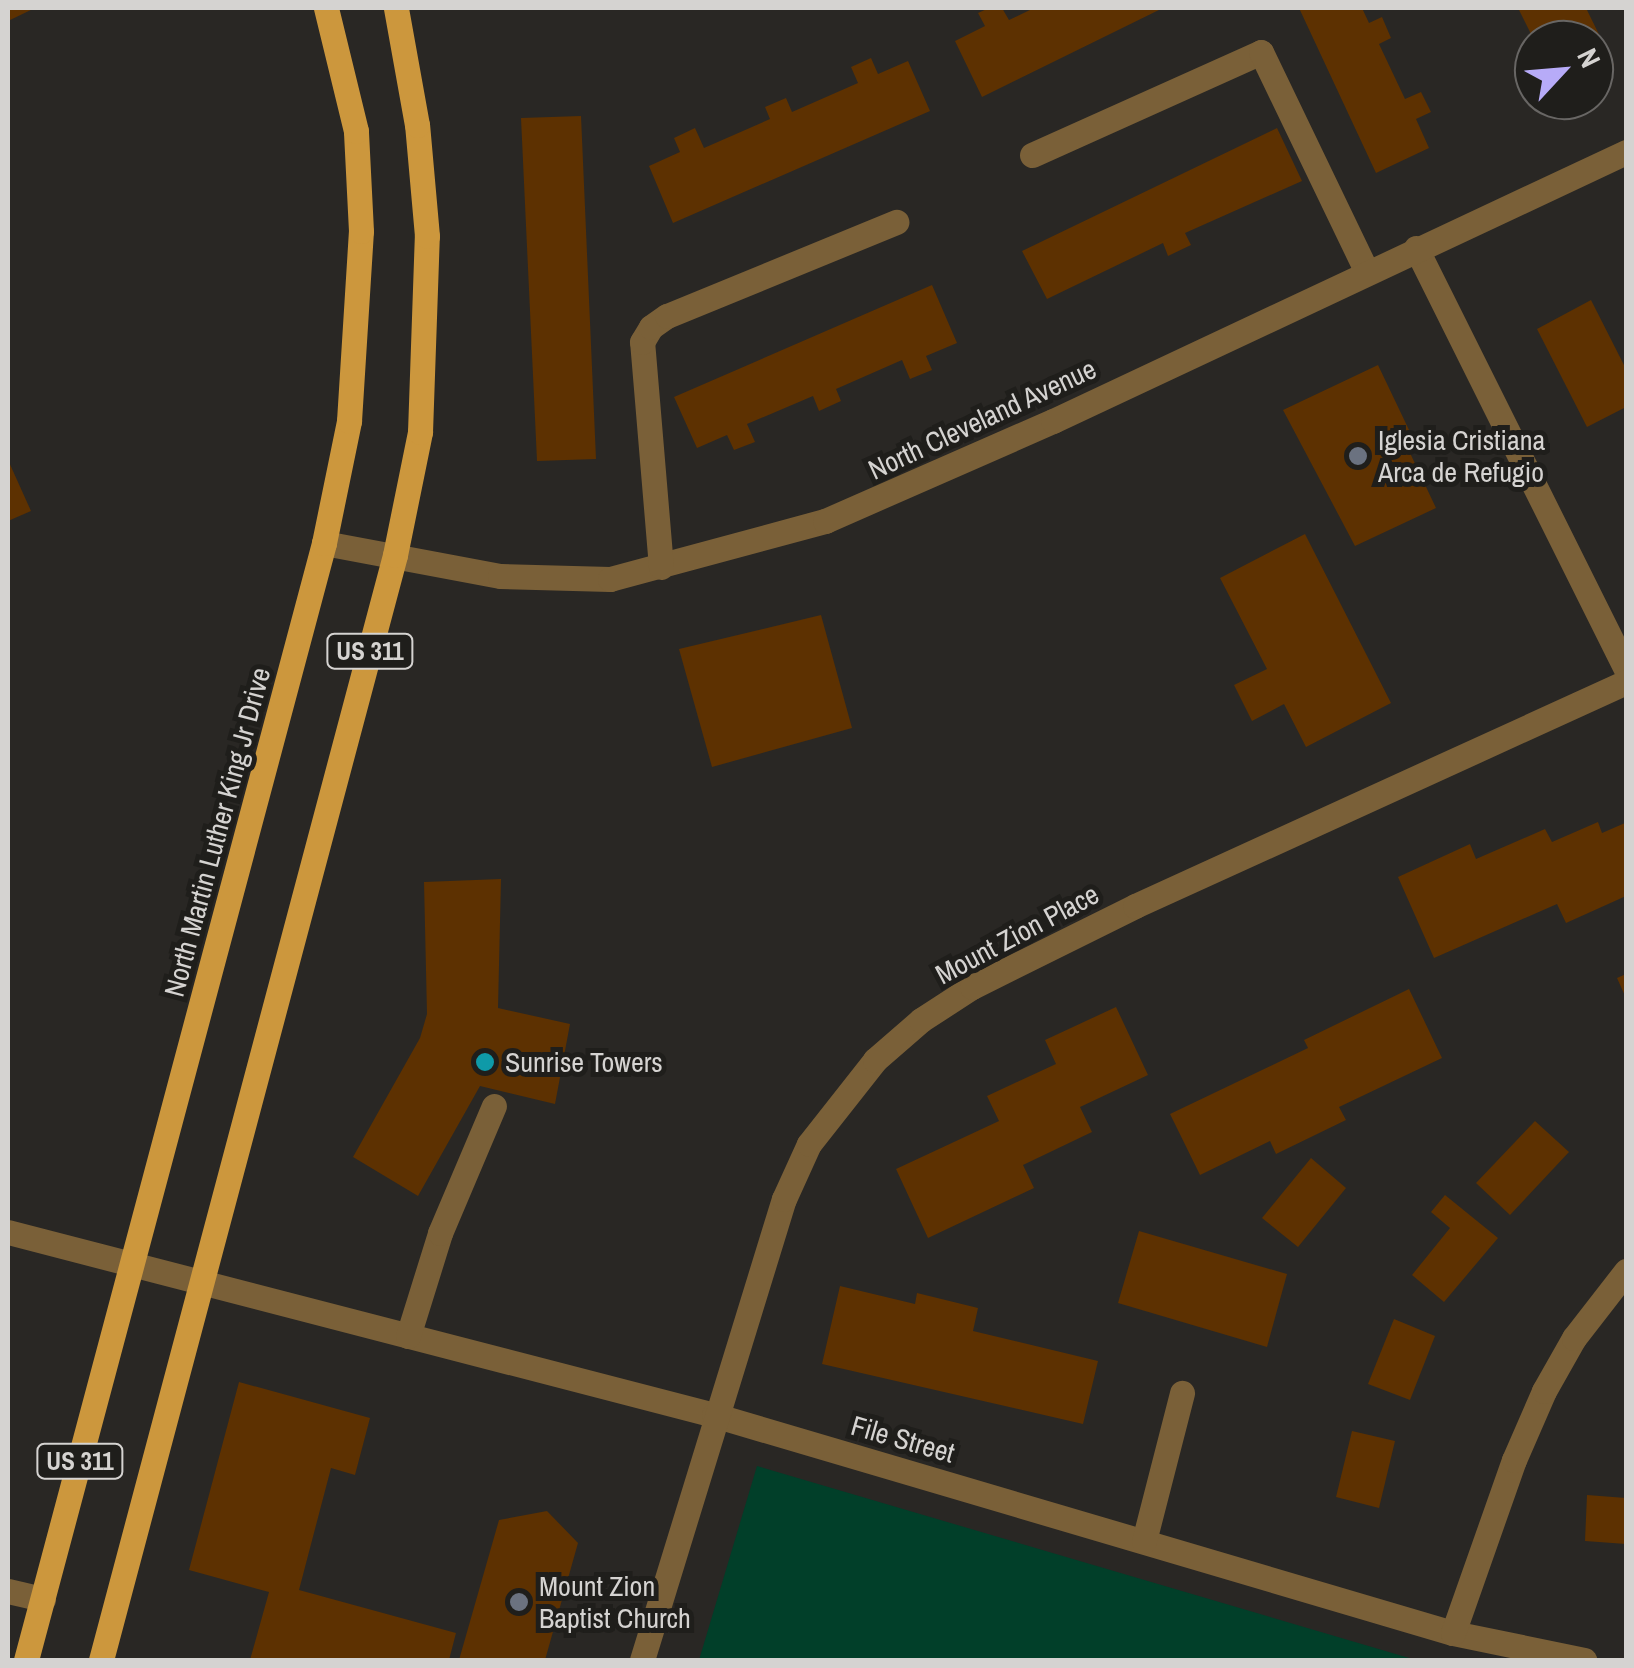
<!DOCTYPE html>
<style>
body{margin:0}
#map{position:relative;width:1634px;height:1668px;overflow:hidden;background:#292724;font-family:"Archivo Narrow",sans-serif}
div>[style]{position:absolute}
.green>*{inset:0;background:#013f29}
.building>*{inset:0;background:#5d3101}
.minor>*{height:25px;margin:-12.5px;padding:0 12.5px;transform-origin:12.5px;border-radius:12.5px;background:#7a6038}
.major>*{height:25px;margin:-12.5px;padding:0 12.5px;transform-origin:12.5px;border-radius:12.5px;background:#cc973d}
.dots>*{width:28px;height:28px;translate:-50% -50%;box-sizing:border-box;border:5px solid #1f1e1b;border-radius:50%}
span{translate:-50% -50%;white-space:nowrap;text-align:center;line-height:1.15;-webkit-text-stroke:10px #1f1e1b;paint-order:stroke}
.shield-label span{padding:2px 8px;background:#1f1e1b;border:2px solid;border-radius:8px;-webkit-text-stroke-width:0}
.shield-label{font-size:25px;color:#d5d3d1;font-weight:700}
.street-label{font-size:28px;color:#d5d3d1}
.poi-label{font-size:28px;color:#d5d3d1}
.left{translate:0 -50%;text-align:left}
.frame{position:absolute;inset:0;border:10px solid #d5d3d1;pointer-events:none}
.north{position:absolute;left:1514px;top:20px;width:100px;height:100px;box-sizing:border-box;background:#1f1e1b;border:2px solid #686664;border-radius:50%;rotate:64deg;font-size:28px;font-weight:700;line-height:40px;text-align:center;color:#d5d3d1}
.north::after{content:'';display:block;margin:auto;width:35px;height:45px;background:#b7abf8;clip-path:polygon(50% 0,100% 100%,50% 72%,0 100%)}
</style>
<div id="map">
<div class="green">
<div style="clip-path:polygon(757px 1466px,1416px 1660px,699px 1660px)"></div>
</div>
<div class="building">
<div style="clip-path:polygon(8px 8px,35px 8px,8px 21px)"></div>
<div style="clip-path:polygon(989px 8px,1002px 8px,1009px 20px,1034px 8px,1163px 8px,982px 97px,955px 41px,985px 26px,978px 13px)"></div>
<div style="clip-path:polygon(1299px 8px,1362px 8px,1369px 23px,1382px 17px,1391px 38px,1379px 44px,1405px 99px,1421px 92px,1431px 112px,1416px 119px,1429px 148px,1376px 173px)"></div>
<div style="clip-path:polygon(1518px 8px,1586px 8px,1614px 65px,1594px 75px,1594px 40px,1534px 40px,1534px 70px,1522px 45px,1534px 40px)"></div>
<div style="clip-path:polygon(871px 58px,878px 74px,908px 61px,930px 111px,673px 223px,649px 166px,680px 152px,674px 138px,695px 128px,704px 148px,770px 119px,765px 107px,786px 98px,792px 112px,858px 83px,851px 67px)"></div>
<div style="clip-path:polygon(581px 116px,596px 459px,537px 461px,521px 118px)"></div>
<div style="clip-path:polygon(1277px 128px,1302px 181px,1185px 233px,1191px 245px,1168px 256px,1163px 243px,1047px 299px,1022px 251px)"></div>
<div style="clip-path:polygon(932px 285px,957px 343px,926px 356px,932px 370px,910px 379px,902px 360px,836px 389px,841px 401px,819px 411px,813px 396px,747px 424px,755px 442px,734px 450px,727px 435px,697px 448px,674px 397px)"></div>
<div style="clip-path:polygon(1591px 300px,1626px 369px,1626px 407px,1587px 427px,1537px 329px)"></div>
<div style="clip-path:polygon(1378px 365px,1410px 432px,1402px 436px,1436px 508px,1355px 546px,1283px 410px)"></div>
<div style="clip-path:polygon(8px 460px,31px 511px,8px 521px)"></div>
<div style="clip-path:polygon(1305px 534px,1391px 703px,1306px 747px,1284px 704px,1252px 721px,1234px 685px,1267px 669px,1220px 578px)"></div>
<div style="clip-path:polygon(821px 615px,852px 728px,712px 767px,679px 649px)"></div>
<div style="clip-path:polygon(1598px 822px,1602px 833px,1625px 823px,1626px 826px,1626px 896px,1566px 923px,1557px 904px,1434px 958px,1398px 877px,1470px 844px,1476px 859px,1545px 829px,1552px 842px)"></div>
<div style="clip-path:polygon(501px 879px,498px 1008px,570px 1024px,555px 1104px,480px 1086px,418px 1196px,353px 1157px,420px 1038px,427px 1014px,424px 882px)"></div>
<div style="clip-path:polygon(1626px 974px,1626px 998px,1617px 978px)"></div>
<div style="clip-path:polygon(1409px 989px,1442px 1058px,1339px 1107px,1346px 1120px,1276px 1154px,1270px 1141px,1200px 1175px,1170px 1114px,1308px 1048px,1304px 1040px)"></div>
<div style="clip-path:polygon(1116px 1007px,1148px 1075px,1080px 1107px,1092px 1132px,1023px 1165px,1034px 1188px,928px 1238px,896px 1169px,999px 1121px,987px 1096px,1056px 1064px,1045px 1040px)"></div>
<div style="clip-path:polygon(1535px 1121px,1569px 1152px,1510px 1215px,1476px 1183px)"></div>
<div style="clip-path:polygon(1311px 1158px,1346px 1188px,1298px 1247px,1262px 1218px)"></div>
<div style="clip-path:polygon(1445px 1195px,1498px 1238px,1444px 1302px,1412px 1275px,1450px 1228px,1431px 1212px)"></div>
<div style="clip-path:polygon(1139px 1231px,1287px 1274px,1267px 1347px,1118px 1303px)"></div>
<div style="clip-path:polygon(840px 1286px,915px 1304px,917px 1293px,978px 1308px,973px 1331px,1098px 1361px,1083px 1424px,822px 1364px)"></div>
<div style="clip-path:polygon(1394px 1319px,1435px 1336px,1410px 1400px,1368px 1384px)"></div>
<div style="clip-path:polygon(239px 1382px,370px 1418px,355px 1475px,331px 1468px,299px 1590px,456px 1633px,449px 1660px,250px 1660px,269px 1592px,189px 1570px)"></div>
<div style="clip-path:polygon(1352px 1431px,1395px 1441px,1379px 1508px,1336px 1497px)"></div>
<div style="clip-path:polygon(1587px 1495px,1626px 1498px,1626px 1544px,1585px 1541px)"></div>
<div style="clip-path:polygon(547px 1511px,578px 1543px,545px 1660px,459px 1660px,499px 1520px)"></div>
</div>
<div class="minor">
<div style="left:1032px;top:155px;width:251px;rotate:-24.2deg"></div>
<div style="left:1261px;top:52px;width:244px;rotate:64.3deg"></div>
<div style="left:1416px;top:248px;width:470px;rotate:63.5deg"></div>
<div style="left:324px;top:543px;width:179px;rotate:10.6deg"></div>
<div style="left:500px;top:576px;width:110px;rotate:1.6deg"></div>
<div style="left:610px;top:579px;width:223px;rotate:-15.1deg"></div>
<div style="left:825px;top:521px;width:249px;rotate:-23.7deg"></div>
<div style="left:1053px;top:421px;width:633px;rotate:-25.15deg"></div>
<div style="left:661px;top:567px;width:226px;rotate:-94.8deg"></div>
<div style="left:642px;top:342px;width:17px;rotate:-59deg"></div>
<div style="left:651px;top:327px;width:19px;rotate:-35deg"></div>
<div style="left:667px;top:316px;width:248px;rotate:-22.3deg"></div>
<div style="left:8px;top:1232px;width:729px;rotate:14.53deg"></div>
<div style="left:714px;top:1415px;width:770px;rotate:16.44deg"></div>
<div style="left:1453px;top:1633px;width:134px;rotate:11.6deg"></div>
<div style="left:408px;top:1336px;width:108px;rotate:-72.7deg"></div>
<div style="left:440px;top:1233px;width:138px;rotate:-67deg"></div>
<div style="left:1144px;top:1541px;width:153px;rotate:-75.6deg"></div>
<div style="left:8px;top:1591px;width:36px;rotate:13deg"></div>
<div style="left:1453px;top:1633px;width:183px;rotate:-70.6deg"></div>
<div style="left:1514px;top:1460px;width:75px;rotate:-66.5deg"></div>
<div style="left:1544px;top:1391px;width:61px;rotate:-60.5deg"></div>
<div style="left:1574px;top:1338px;width:85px;rotate:-52.2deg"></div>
<div style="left:642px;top:1660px;width:482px;rotate:-72.9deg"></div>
<div style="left:784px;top:1199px;width:60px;rotate:-65.6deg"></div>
<div style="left:809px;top:1144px;width:107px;rotate:-51.8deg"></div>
<div style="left:875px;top:1060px;width:61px;rotate:-41deg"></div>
<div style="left:921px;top:1020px;width:61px;rotate:-32.9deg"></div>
<div style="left:972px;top:987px;width:182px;rotate:-26.4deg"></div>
<div style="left:1135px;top:906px;width:540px;rotate:-24.52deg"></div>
</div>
<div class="major">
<div style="left:26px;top:1660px;width:1156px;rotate:-75.06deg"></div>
<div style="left:324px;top:543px;width:125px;rotate:-78.4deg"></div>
<div style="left:349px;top:421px;width:190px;rotate:-86.4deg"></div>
<div style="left:361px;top:231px;width:100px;rotate:-92.9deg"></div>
<div style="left:356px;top:131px;width:127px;rotate:-103.7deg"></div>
<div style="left:101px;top:1660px;width:1143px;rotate:-75.1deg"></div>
<div style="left:395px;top:555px;width:126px;rotate:-78.5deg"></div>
<div style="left:420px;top:432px;width:196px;rotate:-88deg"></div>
<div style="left:427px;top:236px;width:111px;rotate:-95.1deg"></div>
<div style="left:417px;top:125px;width:119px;rotate:-100.2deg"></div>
</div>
<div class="dots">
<div style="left:1358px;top:456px;background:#6b7280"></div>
<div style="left:485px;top:1062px;background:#0f9aa8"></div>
<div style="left:519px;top:1602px;background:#6b7280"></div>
</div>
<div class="shield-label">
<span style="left:370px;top:651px">US 311</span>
<span style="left:80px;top:1461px">US 311</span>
</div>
<div class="street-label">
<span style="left:982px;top:419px;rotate:-25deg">North Cleveland Avenue</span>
<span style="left:217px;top:832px;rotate:-75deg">North Martin Luther King Jr Drive</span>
<span style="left:1017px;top:934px;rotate:-28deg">Mount Zion Place</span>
<span style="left:903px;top:1439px;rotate:16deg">File Street</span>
</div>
<div class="poi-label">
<span class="left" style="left:1378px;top:456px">Iglesia Cristiana<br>Arca de Refugio</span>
<span class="left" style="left:505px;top:1062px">Sunrise Towers</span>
<span class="left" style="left:539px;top:1602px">Mount Zion<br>Baptist Church</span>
</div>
<div class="frame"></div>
<div class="north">N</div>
</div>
